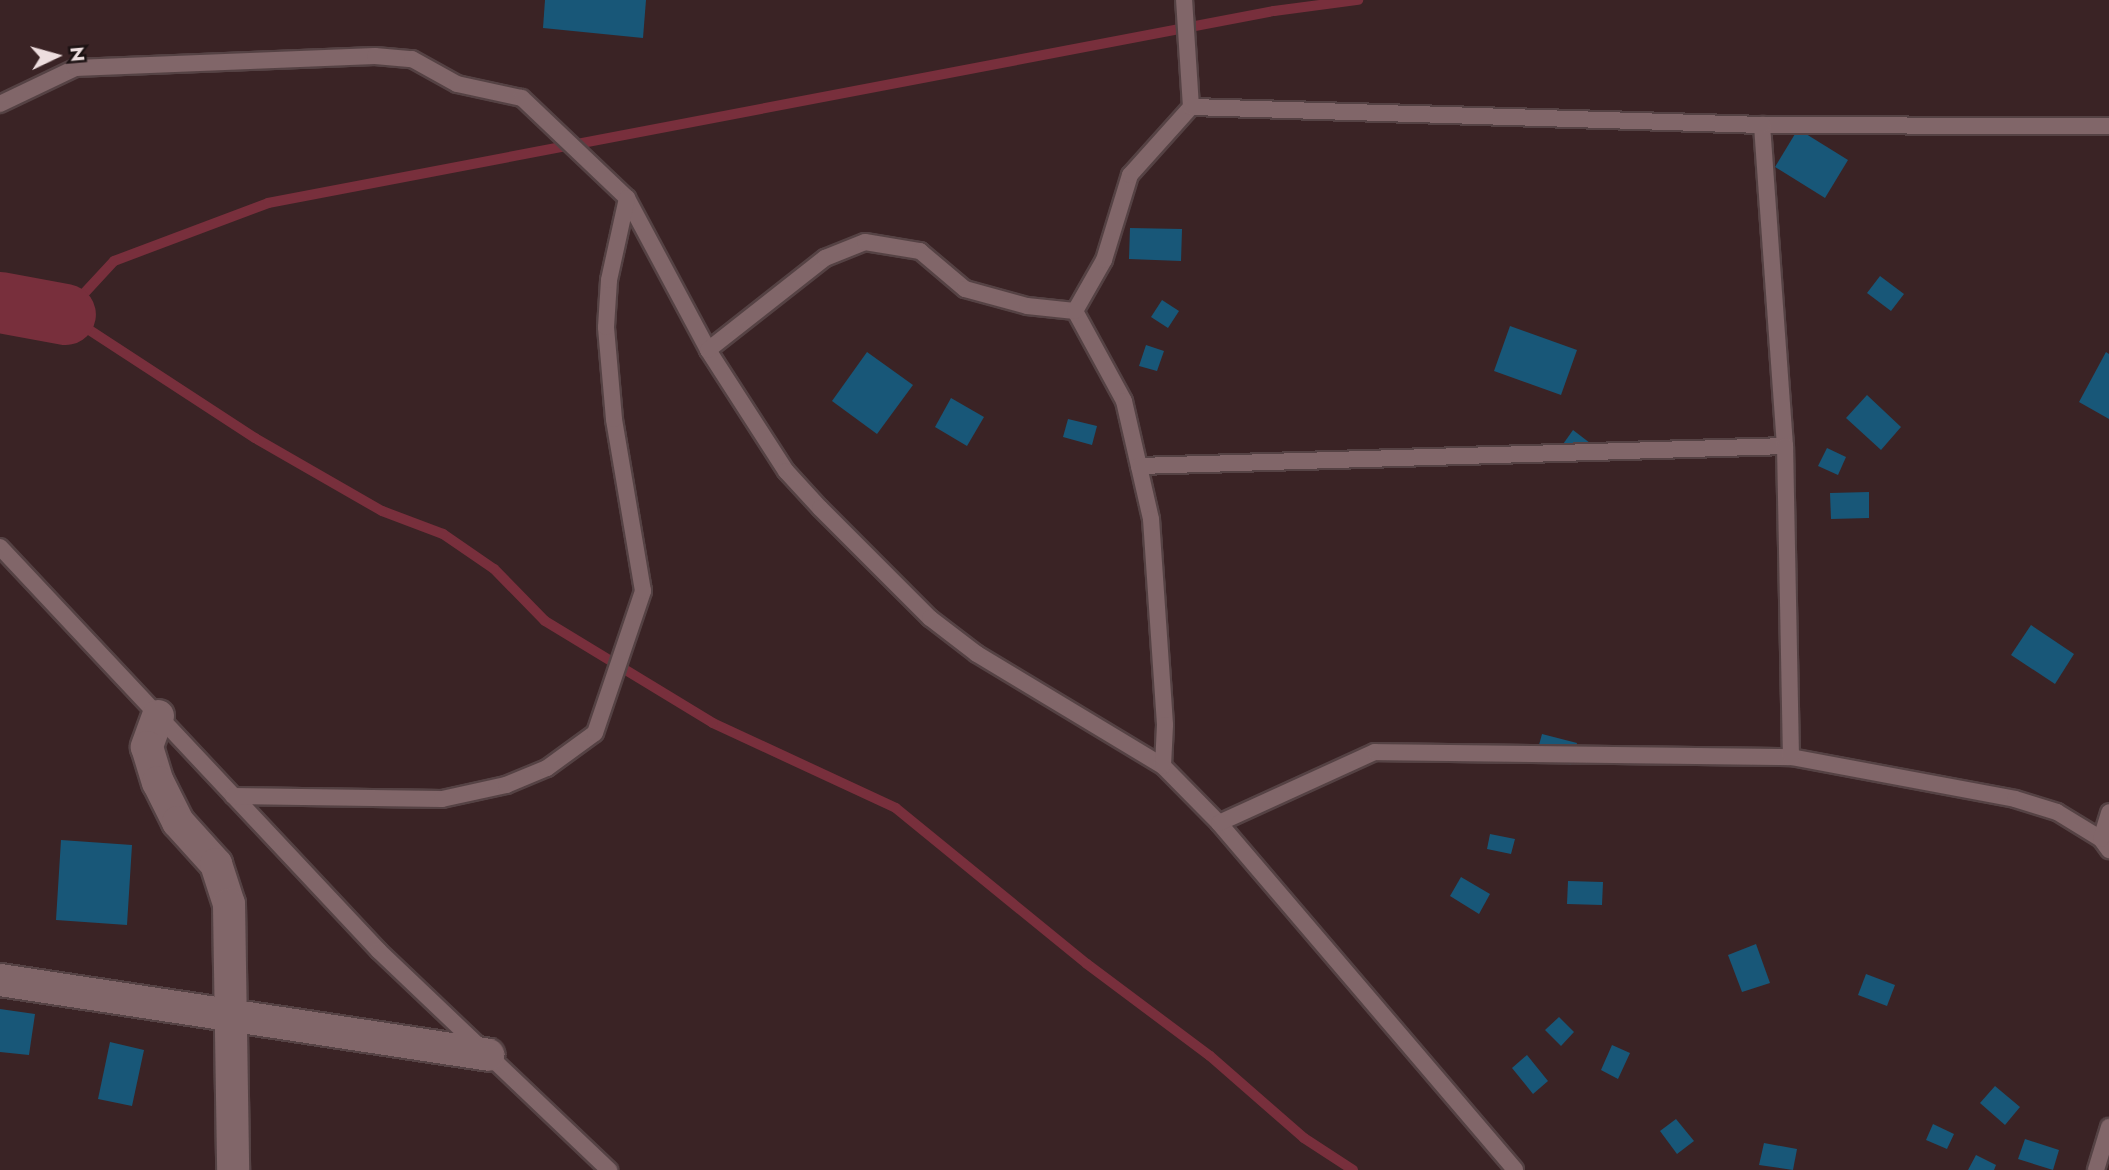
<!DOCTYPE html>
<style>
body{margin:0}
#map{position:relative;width:2109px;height:1170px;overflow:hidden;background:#3a2325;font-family:Jost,sans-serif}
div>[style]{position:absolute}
.stream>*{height:10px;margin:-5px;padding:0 5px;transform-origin:5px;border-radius:5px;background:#782f3c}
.river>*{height:61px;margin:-30.5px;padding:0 30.5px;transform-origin:30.5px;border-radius:30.5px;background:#782f3c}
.building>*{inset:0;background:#185778}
.roads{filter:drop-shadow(2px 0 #554244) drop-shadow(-2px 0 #554244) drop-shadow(0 2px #554244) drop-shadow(0 -2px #554244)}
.service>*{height:16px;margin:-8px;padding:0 8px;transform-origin:8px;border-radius:8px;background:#816669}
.minor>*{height:32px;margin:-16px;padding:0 16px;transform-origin:16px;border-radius:16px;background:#816669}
span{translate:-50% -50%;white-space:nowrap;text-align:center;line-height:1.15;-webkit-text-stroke:5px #1a1011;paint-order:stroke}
.north{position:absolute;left:21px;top:21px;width:70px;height:70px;-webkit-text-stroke:5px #1a1011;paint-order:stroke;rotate:85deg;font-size:19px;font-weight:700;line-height:28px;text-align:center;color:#edddde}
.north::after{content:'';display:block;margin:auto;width:24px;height:32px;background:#edddde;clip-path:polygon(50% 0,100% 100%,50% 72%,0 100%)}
</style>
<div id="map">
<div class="stream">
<div style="left:1353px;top:1170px;width:59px;rotate:-146.9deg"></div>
<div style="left:1304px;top:1138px;width:125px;rotate:-138.9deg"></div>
<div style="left:1210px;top:1056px;width:154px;rotate:-143.2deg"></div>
<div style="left:1087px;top:964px;width:247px;rotate:-140.8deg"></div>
<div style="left:896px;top:808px;width:202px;rotate:-155.1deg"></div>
<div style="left:713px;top:723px;width:197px;rotate:-148.7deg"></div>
<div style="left:545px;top:621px;width:73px;rotate:-134.4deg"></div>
<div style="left:494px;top:569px;width:62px;rotate:-145.5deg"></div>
<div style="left:443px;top:534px;width:65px;rotate:-159.3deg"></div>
<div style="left:382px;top:511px;width:146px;rotate:-150.1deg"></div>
<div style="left:255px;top:438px;width:227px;rotate:-146.9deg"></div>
<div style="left:65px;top:314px;width:72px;rotate:-47.2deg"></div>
<div style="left:114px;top:261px;width:165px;rotate:-20.6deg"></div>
<div style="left:268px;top:203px;width:1024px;rotate:-10.81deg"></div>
<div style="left:1274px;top:11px;width:85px;rotate:-7.5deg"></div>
</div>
<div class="river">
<div style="left:0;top:302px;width:66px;rotate:10.5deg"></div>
</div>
<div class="building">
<div style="clip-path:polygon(545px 0,646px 0,643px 38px,543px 28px)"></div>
<div style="clip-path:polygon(1798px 129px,1848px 160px,1825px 198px,1775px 167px)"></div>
<div style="clip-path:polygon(1130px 228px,1182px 229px,1181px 261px,1129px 259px)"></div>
<div style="clip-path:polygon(1880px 276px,1904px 294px,1891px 311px,1867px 293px)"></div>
<div style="clip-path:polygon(1162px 300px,1179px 311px,1168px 328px,1151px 317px)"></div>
<div style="clip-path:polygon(1510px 326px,1577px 350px,1561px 395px,1494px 371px)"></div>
<div style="clip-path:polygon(1146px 345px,1164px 351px,1157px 371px,1139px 366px)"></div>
<div style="clip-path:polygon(867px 352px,913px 385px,877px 434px,832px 401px)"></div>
<div style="clip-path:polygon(2106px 352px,2109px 354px,2109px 419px,2079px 402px)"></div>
<div style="clip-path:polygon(1867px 395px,1901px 427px,1881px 450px,1846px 418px)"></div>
<div style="clip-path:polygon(951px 398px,984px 417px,967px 446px,935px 427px)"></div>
<div style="clip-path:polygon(1068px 419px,1097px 426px,1092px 445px,1063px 437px)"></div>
<div style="clip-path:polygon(1573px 430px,1590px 443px,1579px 459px,1561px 447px)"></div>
<div style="clip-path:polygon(1827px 448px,1846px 457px,1838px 475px,1818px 466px)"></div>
<div style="clip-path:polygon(1869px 492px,1869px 518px,1831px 519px,1830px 493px)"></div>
<div style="clip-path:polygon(2031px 625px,2074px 654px,2055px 684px,2011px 655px)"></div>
<div style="clip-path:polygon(1542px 734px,1577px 743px,1571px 765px,1536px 756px)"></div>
<div style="clip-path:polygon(1490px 834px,1515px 839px,1511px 854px,1487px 849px)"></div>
<div style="clip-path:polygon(61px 840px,132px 845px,127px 925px,56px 920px)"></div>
<div style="clip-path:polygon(1461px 877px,1490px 894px,1479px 914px,1450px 896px)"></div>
<div style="clip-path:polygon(1568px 881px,1603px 882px,1602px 905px,1567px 904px)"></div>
<div style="clip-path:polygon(1756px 944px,1770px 983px,1742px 992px,1728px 955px)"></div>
<div style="clip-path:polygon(1866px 974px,1895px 985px,1887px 1006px,1858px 995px)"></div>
<div style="clip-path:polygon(0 1009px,35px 1014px,29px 1055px,0 1052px)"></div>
<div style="clip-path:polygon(1559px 1017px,1574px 1032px,1561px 1046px,1545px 1030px)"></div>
<div style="clip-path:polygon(110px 1042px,144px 1050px,132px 1106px,98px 1099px)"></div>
<div style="clip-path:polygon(1612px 1045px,1630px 1053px,1618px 1079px,1601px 1070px)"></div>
<div style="clip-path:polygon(1527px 1055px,1548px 1081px,1533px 1094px,1512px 1068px)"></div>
<div style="clip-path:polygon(1995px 1086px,2020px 1107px,2005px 1125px,1980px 1103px)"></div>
<div style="clip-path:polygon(1676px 1119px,1694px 1141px,1677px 1154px,1660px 1131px)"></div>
<div style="clip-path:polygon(1933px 1124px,1954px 1134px,1947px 1149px,1926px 1140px)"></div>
<div style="clip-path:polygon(2025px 1139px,2059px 1150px,2053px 1170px,2018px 1159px)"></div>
<div style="clip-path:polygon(1764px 1143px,1797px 1149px,1793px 1170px,1759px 1165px)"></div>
<div style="clip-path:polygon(1976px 1155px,1996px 1165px,1994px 1170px,1968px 1170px)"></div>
</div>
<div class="roads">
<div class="service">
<div style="left:0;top:104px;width:83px;rotate:-25.6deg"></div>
<div style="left:75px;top:68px;width:300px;rotate:-2.3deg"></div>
<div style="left:375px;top:56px;width:37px;rotate:5deg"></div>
<div style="left:412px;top:59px;width:51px;rotate:29.1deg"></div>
<div style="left:457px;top:84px;width:66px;rotate:12.2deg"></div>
<div style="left:522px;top:98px;width:145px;rotate:43.6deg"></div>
<div style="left:627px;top:198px;width:172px;rotate:61.9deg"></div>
<div style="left:708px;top:350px;width:144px;rotate:57.2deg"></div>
<div style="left:786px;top:471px;width:50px;rotate:47.4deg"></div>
<div style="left:820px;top:508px;width:156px;rotate:45deg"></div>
<div style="left:930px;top:618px;width:59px;rotate:37.5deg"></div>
<div style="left:977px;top:654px;width:217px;rotate:31.1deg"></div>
<div style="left:1163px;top:766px;width:80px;rotate:45.5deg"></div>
<div style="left:1219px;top:823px;width:456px;rotate:49.5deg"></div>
<div style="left:1762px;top:125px;width:347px;rotate:0.2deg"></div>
<div style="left:1075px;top:311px;width:102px;rotate:61.4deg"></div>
<div style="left:1124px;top:401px;width:121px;rotate:77.1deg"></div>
<div style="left:1151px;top:519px;width:206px;rotate:86.1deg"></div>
<div style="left:1165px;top:725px;width:41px;rotate:92.8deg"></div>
<div style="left:708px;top:350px;width:149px;rotate:-38.2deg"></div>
<div style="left:825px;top:258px;width:43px;rotate:-21.8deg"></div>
<div style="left:865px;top:242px;width:56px;rotate:9.3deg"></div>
<div style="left:920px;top:251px;width:59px;rotate:40.2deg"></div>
<div style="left:965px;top:289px;width:64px;rotate:15.3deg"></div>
<div style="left:1027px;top:306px;width:48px;rotate:5.9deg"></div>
<div style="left:1075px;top:311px;width:59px;rotate:-60.4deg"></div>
<div style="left:1104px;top:260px;width:89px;rotate:-73deg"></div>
<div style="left:1130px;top:175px;width:91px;rotate:-48.1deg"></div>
<div style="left:1191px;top:107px;width:107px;rotate:-93.7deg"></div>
<div style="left:1139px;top:466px;width:646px;rotate:-1.77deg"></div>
<div style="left:1785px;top:446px;width:322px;rotate:-94.1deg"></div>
<div style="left:1762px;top:125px;width:571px;rotate:-178.19deg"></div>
<div style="left:0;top:547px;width:554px;rotate:46.83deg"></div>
<div style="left:379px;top:951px;width:318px;rotate:43.6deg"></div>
<div style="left:1791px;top:757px;width:228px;rotate:10.6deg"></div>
<div style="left:2015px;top:799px;width:44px;rotate:17.2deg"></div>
<div style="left:2057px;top:812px;width:52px;rotate:31.5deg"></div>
<div style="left:2101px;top:839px;width:14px;rotate:54deg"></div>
<div style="left:233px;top:796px;width:209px;rotate:0.8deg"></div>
<div style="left:442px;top:799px;width:66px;rotate:-12.3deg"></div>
<div style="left:506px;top:785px;width:44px;rotate:-22.5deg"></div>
<div style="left:547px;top:768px;width:59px;rotate:-36.1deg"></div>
<div style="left:595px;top:733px;width:150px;rotate:-71.3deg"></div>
<div style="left:643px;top:591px;width:174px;rotate:-99.6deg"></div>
<div style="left:614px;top:419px;width:92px;rotate:-95deg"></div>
<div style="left:606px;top:327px;width:47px;rotate:-86.3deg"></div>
<div style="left:609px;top:280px;width:84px;rotate:-77.6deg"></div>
<div style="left:1219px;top:823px;width:171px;rotate:-24.5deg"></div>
<div style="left:1375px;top:752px;width:416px;rotate:0.7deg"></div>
<div style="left:1791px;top:757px;width:311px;rotate:-91.1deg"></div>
<div style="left:2101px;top:839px;width:28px;rotate:-73deg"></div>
<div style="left:2096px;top:1170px;width:45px;rotate:-73.2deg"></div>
</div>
<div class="minor">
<div style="left:158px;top:716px;width:33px;rotate:110deg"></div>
<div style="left:147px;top:747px;width:37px;rotate:73deg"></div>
<div style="left:158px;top:782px;width:45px;rotate:63.4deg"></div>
<div style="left:178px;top:822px;width:57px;rotate:47.9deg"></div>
<div style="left:216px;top:864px;width:42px;rotate:72deg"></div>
<div style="left:229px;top:904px;width:266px;rotate:89.1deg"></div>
<div style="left:0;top:980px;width:494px;rotate:8.7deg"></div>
</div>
</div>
<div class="north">N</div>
</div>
